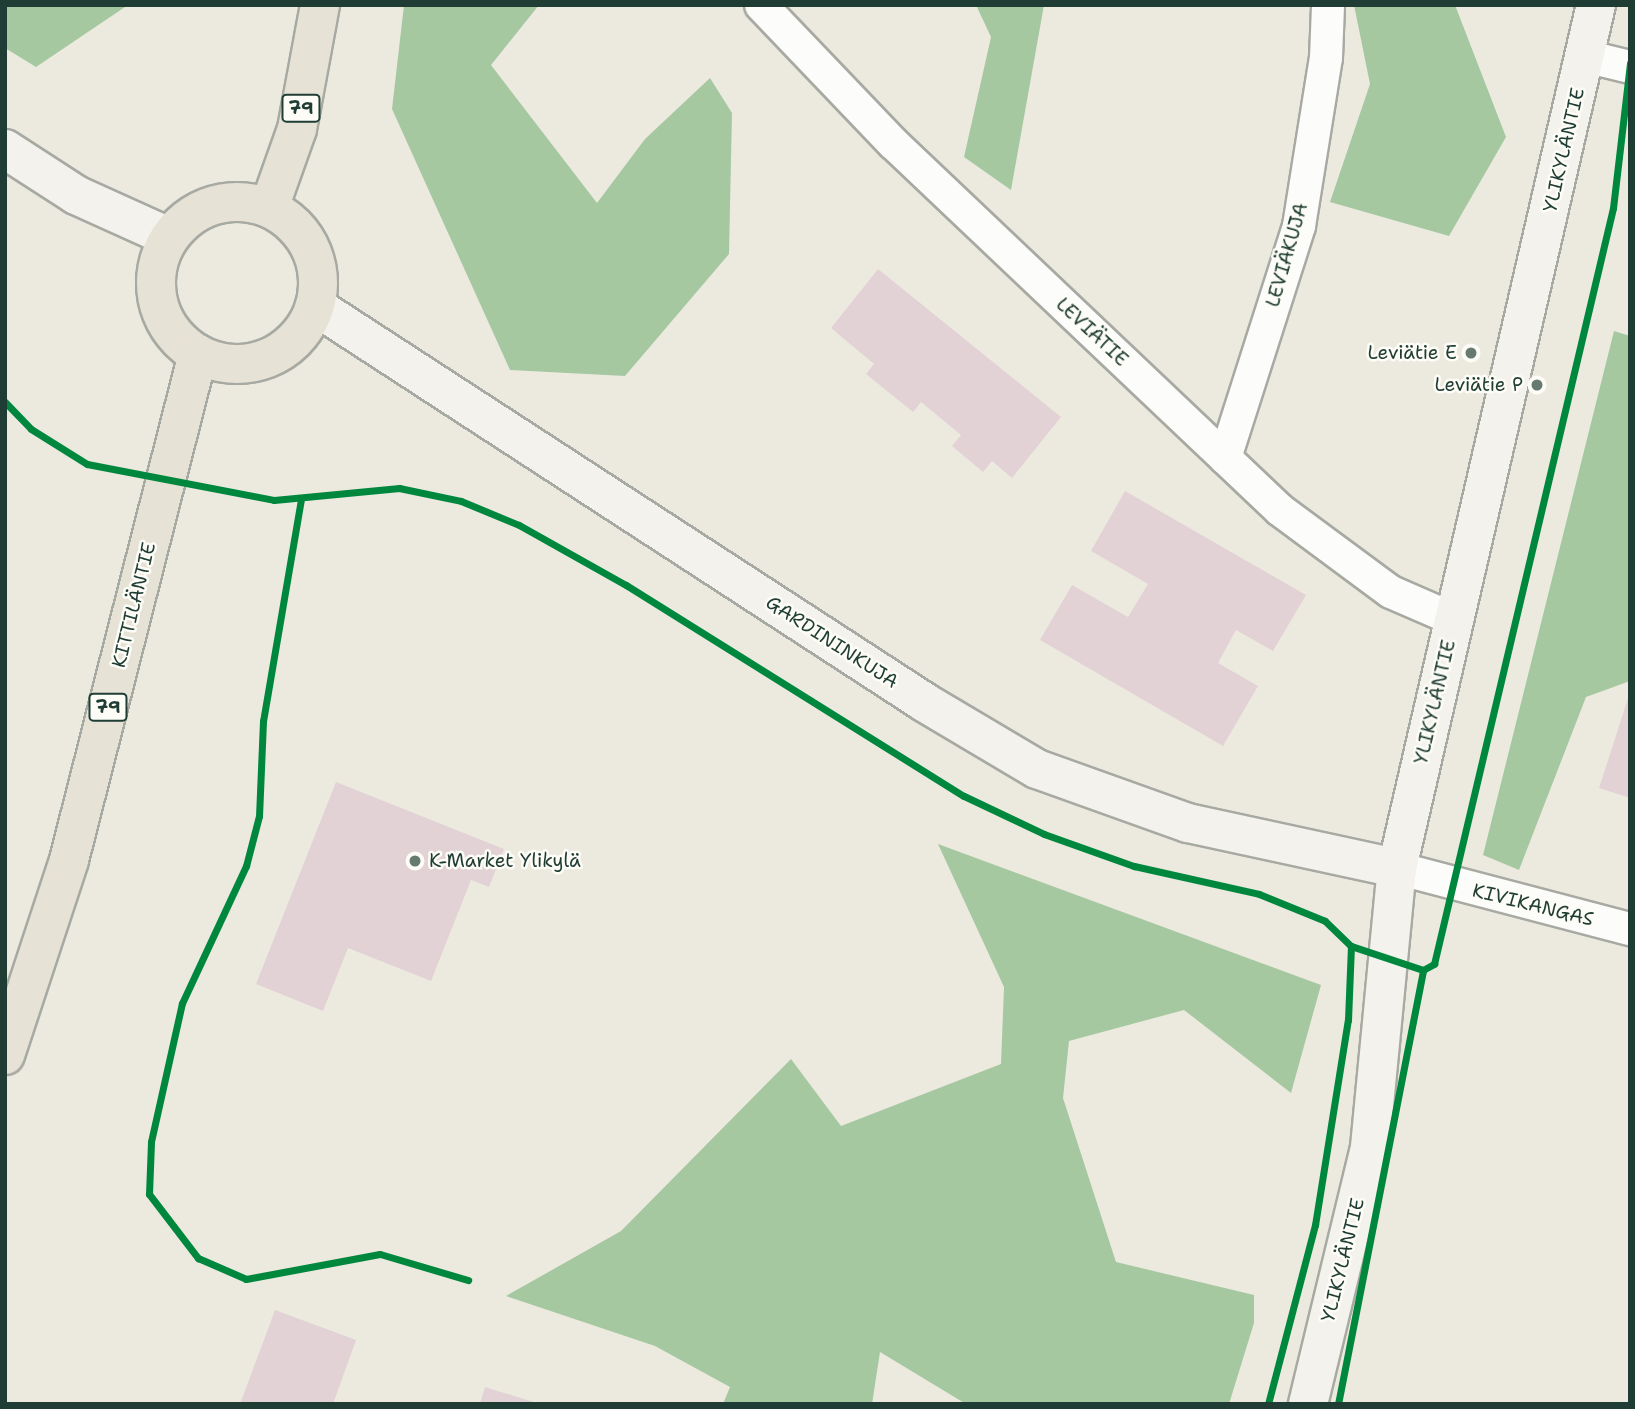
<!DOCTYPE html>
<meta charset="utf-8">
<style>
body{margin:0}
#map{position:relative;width:1635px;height:1409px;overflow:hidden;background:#eceadf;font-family:"Shantell Sans",sans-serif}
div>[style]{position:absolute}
.forest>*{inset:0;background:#a6c8a1}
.building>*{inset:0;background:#e2d2d5}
.roads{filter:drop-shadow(2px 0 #a7aaa2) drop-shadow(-2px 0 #a7aaa2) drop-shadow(0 2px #a7aaa2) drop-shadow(0 -2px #a7aaa2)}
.street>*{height:32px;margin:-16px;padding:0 16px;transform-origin:16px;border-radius:16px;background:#fcfcfa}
.secondary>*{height:38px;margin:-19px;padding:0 19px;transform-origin:19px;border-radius:19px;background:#f4f2ec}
.primary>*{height:38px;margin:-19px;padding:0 19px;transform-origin:19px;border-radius:19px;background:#e7e2d6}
.primary>.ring{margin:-19px;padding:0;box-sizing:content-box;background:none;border:38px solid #e7e2d6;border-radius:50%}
.cycleway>*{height:7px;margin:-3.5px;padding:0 3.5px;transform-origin:3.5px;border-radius:3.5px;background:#00873e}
.dots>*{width:19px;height:19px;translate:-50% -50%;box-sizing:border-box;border:4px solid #fdfcf7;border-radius:50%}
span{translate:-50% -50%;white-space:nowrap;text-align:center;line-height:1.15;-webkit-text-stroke:5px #fdfcf7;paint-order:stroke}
.shield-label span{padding:2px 5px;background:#fdfcf7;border:2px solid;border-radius:5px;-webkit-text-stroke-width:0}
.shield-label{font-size:18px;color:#1f3d34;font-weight:700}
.street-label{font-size:19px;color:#1f3d34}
.poi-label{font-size:19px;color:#1f3d34}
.right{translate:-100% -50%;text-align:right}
.left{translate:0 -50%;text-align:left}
.frame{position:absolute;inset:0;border:7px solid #1f3d34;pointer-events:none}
</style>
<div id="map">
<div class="forest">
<div style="clip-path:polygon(5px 5px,128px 5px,36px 67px,5px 48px)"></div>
<div style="clip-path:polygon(404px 5px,539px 5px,491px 65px,597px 203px,645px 139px,710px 78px,732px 113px,729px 254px,625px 376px,510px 370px,392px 109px)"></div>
<div style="clip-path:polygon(976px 5px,1044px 5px,1011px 190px,964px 157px,991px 37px)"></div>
<div style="clip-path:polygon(1354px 5px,1455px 5px,1506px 137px,1449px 236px,1330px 202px,1370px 84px)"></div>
<div style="clip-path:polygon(1614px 331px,1630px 336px,1630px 681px,1586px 697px,1519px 870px,1483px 855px)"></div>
<div style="clip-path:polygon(938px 844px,1321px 985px,1291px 1093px,1184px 1010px,1069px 1041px,1063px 1098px,1116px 1262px,1254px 1295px,1254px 1323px,1229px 1404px,966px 1404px,880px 1352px,872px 1404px,723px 1404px,730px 1387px,655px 1346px,506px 1296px,621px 1231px,791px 1059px,841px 1126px,1001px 1064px,1004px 987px)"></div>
</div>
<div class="building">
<div style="clip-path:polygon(878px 269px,1061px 417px,1012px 478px,992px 461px,983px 472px,952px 446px,961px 435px,921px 402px,913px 412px,866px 374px,874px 364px,831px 328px)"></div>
<div style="clip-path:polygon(1125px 491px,1306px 595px,1273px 651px,1236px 630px,1218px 663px,1258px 686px,1223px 746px,1040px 640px,1072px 585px,1128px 617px,1148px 584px,1091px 551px)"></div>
<div style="clip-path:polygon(1630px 692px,1630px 798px,1599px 788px)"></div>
<div style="clip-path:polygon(336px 782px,504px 849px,489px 887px,471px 880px,431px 981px,348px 948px,323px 1011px,256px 984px)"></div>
<div style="clip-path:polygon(275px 1310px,356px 1340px,333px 1404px,240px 1404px)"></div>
<div style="clip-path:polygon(485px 1387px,537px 1403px,537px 1404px,480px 1404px)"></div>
</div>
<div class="roads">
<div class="street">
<div style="left:761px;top:5px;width:191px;rotate:46.3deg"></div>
<div style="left:893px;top:143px;width:533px;rotate:43.48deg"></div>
<div style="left:1280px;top:510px;width:138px;rotate:36.5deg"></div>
<div style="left:1391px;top:592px;width:68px;rotate:23.5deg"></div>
<div style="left:1585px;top:56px;width:46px;rotate:13.7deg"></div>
<div style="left:1225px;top:458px;width:244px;rotate:-72.3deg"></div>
<div style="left:1299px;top:226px;width:170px;rotate:-80.9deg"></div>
<div style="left:1326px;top:58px;width:53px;rotate:-87.8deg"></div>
<div style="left:1397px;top:868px;width:241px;rotate:14.7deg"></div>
</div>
<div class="secondary">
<div style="left:5px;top:149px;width:85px;rotate:32.9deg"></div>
<div style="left:76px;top:195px;width:102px;rotate:24.3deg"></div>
<div style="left:315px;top:306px;width:726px;rotate:33.03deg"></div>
<div style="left:924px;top:702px;width:131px;rotate:30.7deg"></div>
<div style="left:1037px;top:769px;width:160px;rotate:19.7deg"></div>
<div style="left:1188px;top:823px;width:214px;rotate:12.2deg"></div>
<div style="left:1308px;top:1404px;width:264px;rotate:-76.4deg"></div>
<div style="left:1370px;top:1147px;width:280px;rotate:-84.5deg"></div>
<div style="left:1397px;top:868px;width:886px;rotate:-77.02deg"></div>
</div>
<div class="primary">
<div class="ring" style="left:156px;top:202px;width:124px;height:124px"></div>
<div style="left:269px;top:208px;width:84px;rotate:-70.5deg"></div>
<div style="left:297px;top:129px;width:126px;rotate:-79.5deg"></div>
<div style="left:5px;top:1055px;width:205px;rotate:-71.8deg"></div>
<div style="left:69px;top:860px;width:522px;rotate:-75.7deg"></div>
</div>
</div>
<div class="cycleway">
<div style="left:5px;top:402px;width:37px;rotate:46deg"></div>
<div style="left:31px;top:429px;width:66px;rotate:32deg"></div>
<div style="left:87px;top:464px;width:190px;rotate:10.9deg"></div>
<div style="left:274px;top:500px;width:126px;rotate:-5.5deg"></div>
<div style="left:399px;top:488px;width:63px;rotate:11.8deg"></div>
<div style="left:461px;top:501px;width:63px;rotate:22.5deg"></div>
<div style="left:519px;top:525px;width:123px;rotate:29.3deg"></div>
<div style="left:626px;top:585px;width:398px;rotate:32deg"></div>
<div style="left:964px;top:796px;width:89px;rotate:25.4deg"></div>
<div style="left:1044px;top:834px;width:96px;rotate:19.6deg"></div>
<div style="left:1134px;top:866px;width:128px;rotate:12.6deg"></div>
<div style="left:1259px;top:894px;width:71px;rotate:22.2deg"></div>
<div style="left:1325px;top:921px;width:36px;rotate:44deg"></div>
<div style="left:1351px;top:946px;width:76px;rotate:18.4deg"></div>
<div style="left:301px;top:499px;width:225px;rotate:99.7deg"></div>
<div style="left:263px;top:721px;width:95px;rotate:92.4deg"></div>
<div style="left:259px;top:816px;width:52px;rotate:104.6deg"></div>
<div style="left:246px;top:866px;width:151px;rotate:115deg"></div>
<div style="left:182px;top:1003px;width:142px;rotate:102.6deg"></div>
<div style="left:151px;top:1142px;width:52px;rotate:92.2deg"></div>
<div style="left:149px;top:1194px;width:81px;rotate:52.6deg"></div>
<div style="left:198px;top:1258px;width:52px;rotate:23.6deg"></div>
<div style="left:246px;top:1279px;width:136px;rotate:-10.6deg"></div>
<div style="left:380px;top:1254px;width:92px;rotate:16.5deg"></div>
<div style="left:1268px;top:1404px;width:185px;rotate:-75.3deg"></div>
<div style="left:1315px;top:1225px;width:208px;rotate:-80.9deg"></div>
<div style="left:1348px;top:1020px;width:74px;rotate:-87.7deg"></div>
<div style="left:1338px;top:1404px;width:442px;rotate:-78.9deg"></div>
<div style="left:1423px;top:970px;width:13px;rotate:-29deg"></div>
<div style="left:1434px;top:964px;width:777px;rotate:-76.68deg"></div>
<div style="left:1613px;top:208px;width:146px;rotate:-83.3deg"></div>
</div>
<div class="dots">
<div style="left:1471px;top:353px;background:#677a70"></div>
<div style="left:1537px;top:385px;background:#677a70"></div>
<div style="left:415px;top:861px;background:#677a70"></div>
</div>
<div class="shield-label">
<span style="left:301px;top:108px">79</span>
<span style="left:108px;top:707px">79</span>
</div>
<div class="street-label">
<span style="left:1564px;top:150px;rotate:-77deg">YLIKYLÄNTIE</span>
<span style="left:1287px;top:255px;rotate:-74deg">LEVIÄKUJA</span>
<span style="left:1092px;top:332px;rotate:43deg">LEVIÄTIE</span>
<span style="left:134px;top:605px;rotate:-76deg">KITTILÄNTIE</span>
<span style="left:832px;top:642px;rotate:33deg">GARDININKUJA</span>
<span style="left:1435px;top:702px;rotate:-77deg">YLIKYLÄNTIE</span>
<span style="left:1533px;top:905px;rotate:14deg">KIVIKANGAS</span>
<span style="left:1343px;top:1260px;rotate:-76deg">YLIKYLÄNTIE</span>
</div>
<div class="poi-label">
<span class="right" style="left:1457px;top:353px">Leviätie E</span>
<span class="right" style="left:1523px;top:385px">Leviätie P</span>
<span class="left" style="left:429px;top:861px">K-Market Ylikylä</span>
</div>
<div class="frame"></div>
</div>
